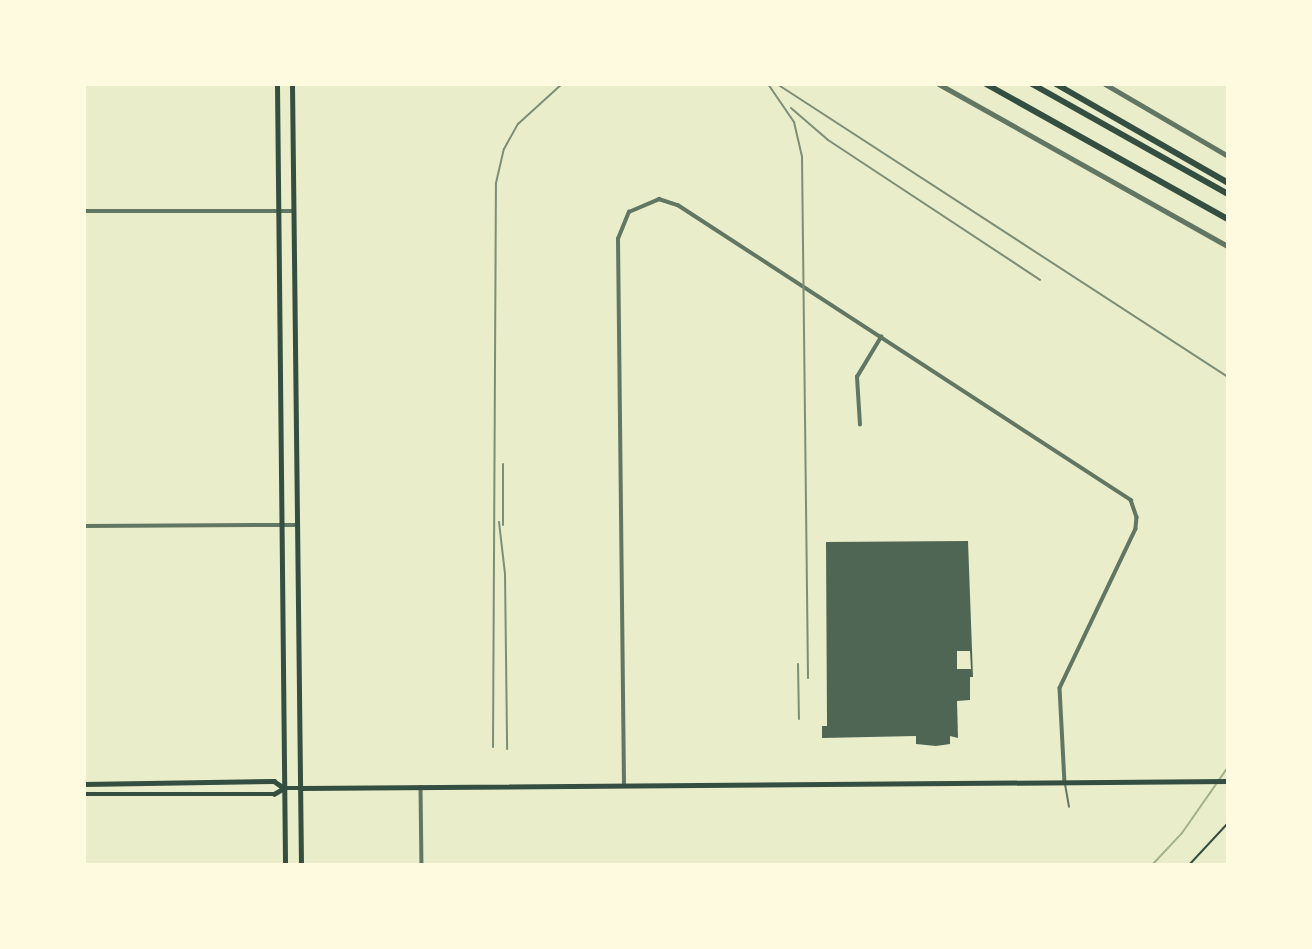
<!DOCTYPE html>
<style>
body{margin:0}
#map{position:relative;width:1312px;height:949px;overflow:hidden;background:#e9edc9;font-family:"Varela Round",sans-serif}
div>[style]{position:absolute}
.stream>*{height:2px;margin:-1px;padding:0 1px;transform-origin:1px;border-radius:1px;background:#a3b18a}
.building>*{inset:0;background:#4f6655}
.path>*{height:2px;margin:-1px;padding:0 1px;transform-origin:1px;border-radius:1px;background:#344e41}
.service>*{height:2px;margin:-1px;padding:0 1px;transform-origin:1px;border-radius:1px;background:#617663}
.minor>*{height:3.5px;margin:-1.75px;padding:0 1.75px;transform-origin:1.75px;border-radius:1.75px;background:#617663}
.tertiary>*{height:4.5px;margin:-2.25px;padding:0 2.25px;transform-origin:2.25px;border-radius:2.25px;background:#617663}
.secondary>*{height:4.5px;margin:-2.25px;padding:0 2.25px;transform-origin:2.25px;border-radius:2.25px;background:#344e41}
.primary>*{height:5px;margin:-2.5px;padding:0 2.5px;transform-origin:2.5px;border-radius:2.5px;background:#344e41}
.motorway>*{height:6px;margin:-3px;padding:0 3px;transform-origin:3px;border-radius:3px;background:#344e41}
.rail>*{height:2px;margin:-1px;padding:0 1px;transform-origin:1px;border-radius:1px;background:#7c8e77}
span{translate:-50% -50%;white-space:nowrap;text-align:center;line-height:1.15;-webkit-text-stroke:5px #fefae0;paint-order:stroke}
.frame{position:absolute;inset:0;border:86px solid #fefae0;pointer-events:none}
</style>
<div id="map">
<div class="stream">
<div style="left:1152px;top:865px;width:44px;rotate:-46.8deg"></div>
<div style="left:1182px;top:833px;width:80px;rotate:-55.1deg"></div>
</div>
<div class="building">
<div style="clip-path:polygon(evenodd,968px 541px,973px 677px,970px 677px,970px 700px,957px 701px,958px 738px,950px 736px,950px 744px,936px 746px,916px 744px,916px 736px,822px 738px,822px 726px,827px 726px,826px 542px,968px 541px,957px 651px,970px 651px,971px 669px,957px 669px,957px 651px)"></div>
</div>
<div class="path">
<div style="left:1189px;top:865px;width:57px;rotate:-47.1deg"></div>
</div>
<div class="service">
<div style="left:1065px;top:784px;width:23px;rotate:80deg"></div>
</div>
<div class="minor">
<div style="left:84px;top:211px;width:210px"></div>
<div style="left:860px;top:425px;width:48px;rotate:-93.6deg"></div>
<div style="left:857px;top:377px;width:47px;rotate:-59deg"></div>
<div style="left:84px;top:526px;width:213px;rotate:-0.3deg"></div>
<div style="left:624px;top:785px;width:546px;rotate:-90.63deg"></div>
<div style="left:618px;top:239px;width:29px;rotate:-68deg"></div>
<div style="left:629px;top:212px;width:33px;rotate:-23deg"></div>
<div style="left:659px;top:199px;width:20px;rotate:18deg"></div>
<div style="left:678px;top:205px;width:541px;rotate:33.07deg"></div>
<div style="left:1131px;top:500px;width:18px;rotate:71deg"></div>
<div style="left:1137px;top:517px;width:12px;rotate:95deg"></div>
<div style="left:1136px;top:529px;width:176px;rotate:115.5deg"></div>
<div style="left:1060px;top:688px;width:94px;rotate:87deg"></div>
<div style="left:421px;top:787px;width:78px;rotate:89.3deg"></div>
</div>
<div class="tertiary">
<div style="left:939px;top:84px;width:331px;rotate:29.3deg"></div>
<div style="left:1105px;top:84px;width:143px;rotate:30.3deg"></div>
</div>
<div class="secondary">
<div style="left:84px;top:784px;width:190px;rotate:-0.9deg"></div>
<div style="left:274px;top:781px;width:12px;rotate:35deg"></div>
<div style="left:284px;top:788px;width:16px"></div>
<div style="left:300px;top:788px;width:928px;rotate:-0.43deg"></div>
<div style="left:84px;top:794px;width:190px"></div>
<div style="left:274px;top:794px;width:12px;rotate:-31deg"></div>
</div>
<div class="primary">
<div style="left:277px;top:84px;width:781px;rotate:89.41deg"></div>
<div style="left:292px;top:84px;width:781px;rotate:89.34deg"></div>
</div>
<div class="motorway">
<div style="left:986px;top:84px;width:277px;rotate:29.2deg"></div>
<div style="left:1032px;top:84px;width:225px;rotate:29.3deg"></div>
<div style="left:1056px;top:84px;width:198px;rotate:29.9deg"></div>
</div>
<div class="rail">
<div style="left:768px;top:84px;width:46px;rotate:55.6deg"></div>
<div style="left:794px;top:122px;width:36px;rotate:77deg"></div>
<div style="left:802px;top:157px;width:521px;rotate:89.34deg"></div>
<div style="left:777px;top:84px;width:538px;rotate:33.01deg"></div>
<div style="left:791px;top:108px;width:49px;rotate:40.9deg"></div>
<div style="left:828px;top:140px;width:254px;rotate:33.4deg"></div>
<div style="left:503px;top:464px;width:61px;rotate:90deg"></div>
<div style="left:499px;top:522px;width:52px;rotate:83.4deg"></div>
<div style="left:505px;top:574px;width:175px;rotate:89.3deg"></div>
<div style="left:798px;top:664px;width:55px;rotate:89deg"></div>
<div style="left:493px;top:747px;width:564px;rotate:-89.7deg"></div>
<div style="left:496px;top:183px;width:35px;rotate:-77deg"></div>
<div style="left:504px;top:149px;width:29px;rotate:-61deg"></div>
<div style="left:518px;top:124px;width:59px;rotate:-42.3deg"></div>
</div>
<div class="frame"></div>
</div>
